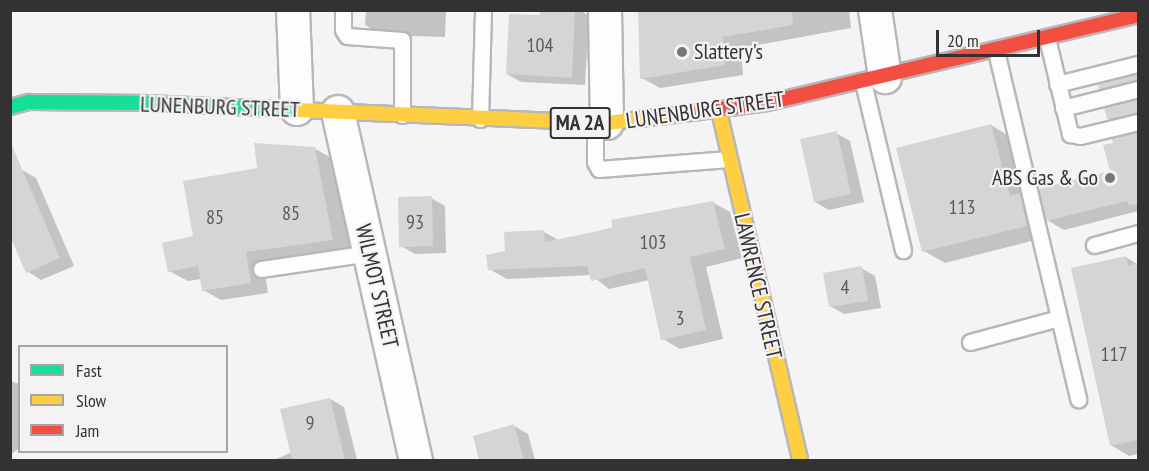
<!DOCTYPE html>
<style>
body{margin:0}
#map{position:relative;width:1149px;height:471px;overflow:hidden;background:#f4f3f5;font-family:"PT Sans Narrow",sans-serif}
div>[style]{position:absolute}
.shadow>*{inset:0;background:#0003}
.building>*{inset:0;background:#d5d4d6}
.roads{filter:drop-shadow(2px 0 #b8b6b8) drop-shadow(-2px 0 #b8b6b8) drop-shadow(0 2px #b8b6b8) drop-shadow(0 -2px #b8b6b8)}
.lane>*{height:15px;margin:-7.5px;padding:0 7.5px;transform-origin:7.5px;border-radius:7.5px;background:#fdfdfe}
.street>*{height:32px;margin:-16px;padding:0 16px;transform-origin:16px;border-radius:16px;background:#fdfdfe}
.fast>*{height:14px;margin:-7px;padding:0 7px;transform-origin:7px;border-radius:7px;background:#16e098}
.slow>*{height:14px;margin:-7px;padding:0 7px;transform-origin:7px;border-radius:7px;background:#ffcf43}
.jam>*{height:14px;margin:-7px;padding:0 7px;transform-origin:7px;border-radius:7px;background:#f24e42}
.dots>*{width:16px;height:16px;translate:-50% -50%;box-sizing:border-box;border:3px solid #f5f2f6;border-radius:50%}
span{translate:-50% -50%;white-space:nowrap;text-align:center;line-height:1.15;-webkit-text-stroke:4.5px #f5f2f6;paint-order:stroke}
.number-label{font-size:20px;color:#5c5a5c}
.number-label span{-webkit-text-stroke-width:0}
.shield-label span{padding:2px 4px;background:#f5f2f6;border:2px solid;border-radius:4px;-webkit-text-stroke-width:0}
.shield-label{font-size:21px;color:#333233;font-weight:700}
.poi-label{font-size:22px;color:#333233}
.left{translate:0 -50%;text-align:left}
.right{translate:-100% -50%;text-align:right}
.street-label{font-size:22px;color:#333233}
.frame{position:absolute;inset:0;border:12px solid #333233;pointer-events:none}
.legend{position:absolute;left:18px;top:345px;width:210px;height:108px;box-sizing:border-box;background:#f5f2f6;border:2px solid #a7a5a8;margin:0;padding:8px 10px;list-style:none;font-size:18px;color:#333233}
.legend li{display:flex;align-items:center;gap:12px;height:30px}
.legend b{width:30px;border:2px solid #a7a5a8}
.scale{position:absolute;left:936px;top:30px;width:104px;height:27px;box-sizing:border-box;border:3px solid #333233;border-top:0;padding-left:8px;font-size:18px;line-height:21px;white-space:nowrap;color:#333233;-webkit-text-stroke:4px #f5f2f6;paint-order:stroke}
</style>
<div id="map">
<div class="shadow">
<div style="clip-path:polygon(366px 10px,446px 10px,445px 37px,384px 35px,365px 25px)"></div>
<div style="clip-path:polygon(542px 10px,580px 10px,589px 16px,585px 85px,521px 82px,507px 74px)"></div>
<div style="clip-path:polygon(639px 10px,849px 10px,851px 28px,741px 48px,743px 75px,660px 88px,642px 78px)"></div>
<div style="clip-path:polygon(1138px 75px,1138px 90px,1115px 96px,1101px 88px)"></div>
<div style="clip-path:polygon(1138px 100px,1138px 125px,1125px 128px,1108px 118px,1106px 109px)"></div>
<div style="clip-path:polygon(991px 125px,1012px 138px,1047px 237px,945px 263px,924px 251px)"></div>
<div style="clip-path:polygon(836px 133px,850px 141px,864px 202px,829px 210px,815px 202px)"></div>
<div style="clip-path:polygon(1138px 133px,1138px 211px,1064px 230px,1047px 220px,1112px 172px,1113px 139px)"></div>
<div style="clip-path:polygon(314px 148px,333px 159px,350px 250px,263px 262px,268px 293px,221px 300px,203px 290px,201px 279px,188px 281px,169px 271px,195px 238px,259px 169px)"></div>
<div style="clip-path:polygon(22px 170px,36px 178px,74px 266px,41px 280px,27px 271px,14px 239px,10px 240px,10px 175px)"></div>
<div style="clip-path:polygon(431px 198px,445px 206px,446px 253px,415px 254px,401px 246px)"></div>
<div style="clip-path:polygon(712px 202px,730px 212px,742px 258px,706px 267px,723px 339px,680px 349px,663px 339px,649px 280px,609px 289px,591px 275px,507px 279px,489px 269px,507px 252px,544px 232px,560px 241px)"></div>
<div style="clip-path:polygon(1126px 257px,1138px 265px,1138px 454px,1129px 456px,1111px 445px)"></div>
<div style="clip-path:polygon(861px 268px,875px 276px,881px 308px,844px 314px,830px 306px)"></div>
<div style="clip-path:polygon(10px 381px,20px 384px,20px 448px,10px 455px)"></div>
<div style="clip-path:polygon(330px 399px,344px 407px,357px 460px,274px 460px,292px 452px)"></div>
<div style="clip-path:polygon(514px 426px,528px 434px,535px 460px,481px 460px,475px 437px)"></div>
</div>
<div class="building">
<div style="clip-path:polygon(540px 10px,575px 10px,572px 78px,506px 74px,509px 14px,540px 15px)"></div>
<div style="clip-path:polygon(638px 10px,792px 10px,793px 25px,723px 37px,725px 65px,640px 79px)"></div>
<div style="clip-path:polygon(1138px 74px,1138px 80px,1099px 89px,1098px 84px)"></div>
<div style="clip-path:polygon(1138px 99px,1138px 113px,1107px 119px,1104px 108px)"></div>
<div style="clip-path:polygon(991px 124px,1010px 196px,1020px 193px,1027px 226px,922px 252px,896px 148px)"></div>
<div style="clip-path:polygon(837px 131px,851px 194px,814px 202px,800px 139px)"></div>
<div style="clip-path:polygon(1138px 132px,1138px 204px,1129px 205px,1127px 201px,1046px 221px,1038px 189px,1110px 171px,1103px 145px,1113px 143px,1112px 138px)"></div>
<div style="clip-path:polygon(10px 141px,60px 258px,26px 273px,10px 236px)"></div>
<div style="clip-path:polygon(254px 143px,315px 147px,333px 240px,246px 252px,251px 283px,202px 291px,198px 266px,168px 272px,162px 243px,193px 236px,183px 181px,257px 168px)"></div>
<div style="clip-path:polygon(432px 196px,433px 246px,399px 247px,398px 197px)"></div>
<div style="clip-path:polygon(713px 201px,725px 249px,690px 257px,706px 330px,661px 340px,645px 268px,591px 281px,587px 266px,488px 270px,486px 255px,505px 251px,504px 232px,544px 230px,545px 242px,613px 228px,611px 220px)"></div>
<div style="clip-path:polygon(1126px 256px,1128px 266px,1138px 263px,1138px 440px,1110px 446px,1071px 268px)"></div>
<div style="clip-path:polygon(862px 266px,868px 301px,829px 307px,823px 273px)"></div>
<div style="clip-path:polygon(330px 398px,345px 460px,292px 460px,280px 409px)"></div>
<div style="clip-path:polygon(514px 424px,524px 460px,479px 460px,473px 436px)"></div>
</div>
<div class="roads">
<div class="lane">
<div style="left:343px;top:10px;width:20px;rotate:90deg"></div>
<div style="left:343px;top:30px;width:7px;rotate:56deg"></div>
<div style="left:347px;top:36px;width:55px;rotate:4.2deg"></div>
<div style="left:402px;top:40px;width:75px;rotate:90deg"></div>
<div style="left:1047px;top:38px;width:99px;rotate:76.5deg"></div>
<div style="left:1070px;top:134px;width:10px;rotate:11deg"></div>
<div style="left:1080px;top:136px;width:60px;rotate:-13.6deg"></div>
<div style="left:996px;top:51px;width:358px;rotate:76.7deg"></div>
<div style="left:863px;top:82px;width:173px;rotate:76.6deg"></div>
<div style="left:1057px;top:84px;width:83px;rotate:-13.9deg"></div>
<div style="left:1063px;top:108px;width:77px;rotate:-14.2deg"></div>
<div style="left:480px;top:119px;width:109px;rotate:-88.4deg"></div>
<div style="left:595px;top:123px;width:39px;rotate:90deg"></div>
<div style="left:595px;top:162px;width:8px;rotate:60deg"></div>
<div style="left:599px;top:169px;width:130px;rotate:-4.4deg"></div>
<div style="left:1094px;top:245px;width:46px;rotate:-15.3deg"></div>
<div style="left:261px;top:269px;width:109px;rotate:-8.4deg"></div>
<div style="left:970px;top:342px;width:92px;rotate:-15.1deg"></div>
</div>
<div class="street">
<div style="left:293px;top:10px;width:99px;rotate:87.7deg"></div>
<div style="left:605px;top:10px;width:113px;rotate:89deg"></div>
<div style="left:875px;top:10px;width:68px;rotate:81.5deg"></div>
<div style="left:338px;top:112px;width:357px;rotate:77.4deg"></div>
</div>
<div class="fast">
<div style="left:10px;top:107px;width:20px;rotate:-15deg"></div>
<div style="left:29px;top:102px;width:119px;rotate:0.5deg"></div>
<div style="left:148px;top:103px;width:150px;rotate:2.7deg"></div>
</div>
<div class="slow">
<div style="left:298px;top:110px;width:309px;rotate:2.4deg"></div>
<div style="left:607px;top:123px;width:93px;rotate:-6.8deg"></div>
<div style="left:719px;top:111px;width:358px;rotate:76.9deg"></div>
</div>
<div class="jam">
<div style="left:699px;top:112px;width:69px;rotate:-7.5deg"></div>
<div style="left:767px;top:103px;width:381px;rotate:-13.3deg"></div>
</div>
</div>
<div class="dots">
<div style="left:682px;top:52px;background:#777677"></div>
<div style="left:1110px;top:178px;background:#777677"></div>
</div>
<div class="number-label">
<span style="left:540px;top:45px">104</span>
<span style="left:962px;top:207px">113</span>
<span style="left:291px;top:213px">85</span>
<span style="left:215px;top:217px">85</span>
<span style="left:415px;top:222px">93</span>
<span style="left:653px;top:242px">103</span>
<span style="left:845px;top:287px">4</span>
<span style="left:680px;top:318px">3</span>
<span style="left:1114px;top:354px">117</span>
<span style="left:310px;top:423px">9</span>
</div>
<div class="shield-label">
<span style="left:580px;top:123px">MA 2A</span>
</div>
<div class="poi-label">
<span class="left" style="left:694px;top:52px">Slattery's</span>
<span class="right" style="left:1098px;top:178px">ABS Gas &amp; Go</span>
</div>
<div class="street-label">
<span style="left:220px;top:107px;rotate:2deg">LUNENBURG STREET</span>
<span style="left:705px;top:110px;rotate:-8deg">LUNENBURG STREET</span>
<span style="left:377px;top:286px;rotate:77deg">WILMOT STREET</span>
<span style="left:758px;top:286px;rotate:77deg">LAWRENCE STREET</span>
</div>
<div class="frame"></div>
<ul class="legend">
<li><b style="height:8px;background:#16e098"></b>Fast</li>
<li><b style="height:8px;background:#ffcf43"></b>Slow</li>
<li><b style="height:8px;background:#f24e42"></b>Jam</li>
</ul>
<div class="scale">20 m</div>
</div>
